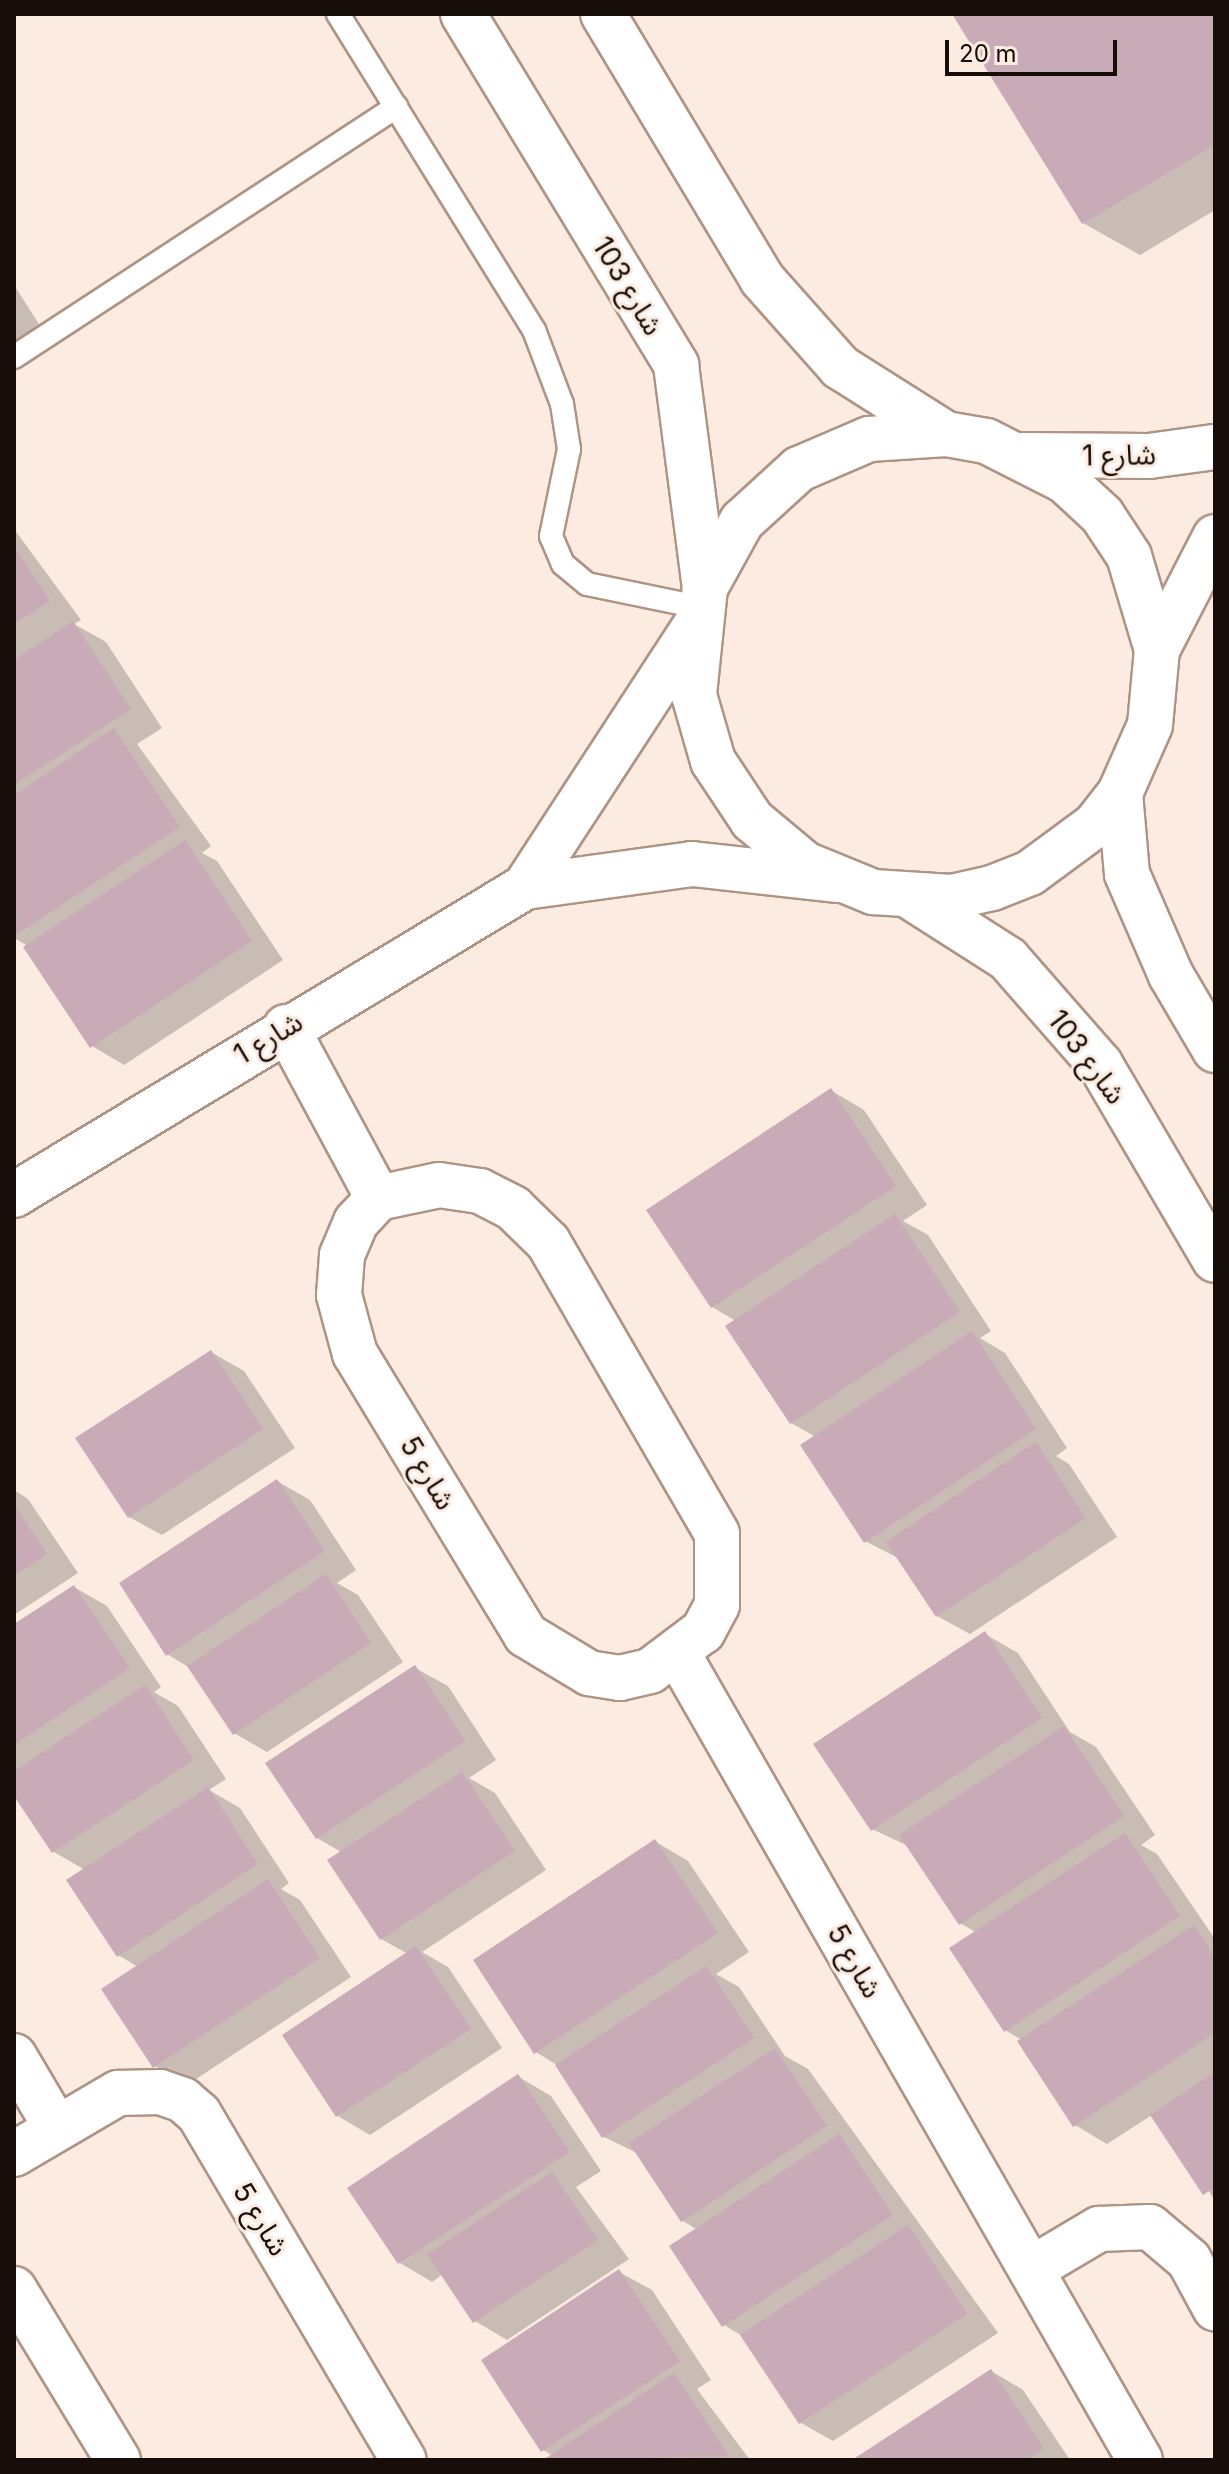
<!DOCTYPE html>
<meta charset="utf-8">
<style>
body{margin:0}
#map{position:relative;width:1229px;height:2474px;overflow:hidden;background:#fcebe1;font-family:Inter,"Noto Sans Arabic",sans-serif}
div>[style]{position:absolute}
.shadow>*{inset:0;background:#0003}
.building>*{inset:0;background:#c8abb7}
.roads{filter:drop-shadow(2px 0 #ae9485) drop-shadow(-2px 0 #ae9485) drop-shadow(0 2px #ae9485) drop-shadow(0 -2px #ae9485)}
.service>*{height:22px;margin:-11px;padding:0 11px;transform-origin:11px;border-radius:11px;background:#fff}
.minor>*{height:44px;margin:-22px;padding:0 22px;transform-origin:22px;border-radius:22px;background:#fff}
.tertiary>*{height:44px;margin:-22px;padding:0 22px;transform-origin:22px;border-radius:22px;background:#fff}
span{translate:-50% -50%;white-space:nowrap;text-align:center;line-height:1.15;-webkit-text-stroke:6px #fcebe1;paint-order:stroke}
.street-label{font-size:28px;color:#170e09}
.frame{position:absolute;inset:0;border:16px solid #170e09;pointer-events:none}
.scale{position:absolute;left:945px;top:40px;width:172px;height:36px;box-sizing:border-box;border:4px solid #170e09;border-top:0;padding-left:10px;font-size:24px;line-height:28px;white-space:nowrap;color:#170e09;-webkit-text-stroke:6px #fcebe1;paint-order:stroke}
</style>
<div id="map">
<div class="shadow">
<div style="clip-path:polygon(954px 14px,1215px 14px,1215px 210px,1140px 255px,1083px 223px)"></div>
<div style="clip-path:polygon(14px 285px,42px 329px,14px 348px)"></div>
<div style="clip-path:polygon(14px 529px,81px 620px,74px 624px,106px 642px,162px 728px,137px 744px,211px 846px,202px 853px,217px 861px,283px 960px,124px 1065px,92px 1046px,28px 946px,14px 938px)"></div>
<div style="clip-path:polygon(832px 1091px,864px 1110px,927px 1205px,903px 1221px,928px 1235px,991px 1331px,980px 1338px,1005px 1353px,1067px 1448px,1056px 1456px,1069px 1464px,1117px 1537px,970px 1634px,937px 1616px,900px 1559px,865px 1541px,816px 1437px,791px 1423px,736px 1321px,712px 1307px)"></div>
<div style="clip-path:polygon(211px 1352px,244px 1371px,295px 1448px,162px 1535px,129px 1517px)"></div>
<div style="clip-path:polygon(277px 1481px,310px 1500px,356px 1570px,337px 1583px,358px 1595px,403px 1662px,267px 1752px,234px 1733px,190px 1668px,167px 1654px)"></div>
<div style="clip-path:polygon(14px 1490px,28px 1499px,78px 1573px,14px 1615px)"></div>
<div style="clip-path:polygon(74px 1587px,107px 1606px,161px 1687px,154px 1692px,178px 1706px,226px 1779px,209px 1790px,240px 1808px,289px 1883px,281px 1889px,300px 1900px,351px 1977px,187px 2085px,155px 2066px,138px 1967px,118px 1955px,85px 1870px,54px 1852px,14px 1792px,14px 1627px)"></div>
<div style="clip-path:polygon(985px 1634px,1018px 1653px,1070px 1732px,1096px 1747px,1155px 1835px,1141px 1845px,1157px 1854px,1215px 1939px,1215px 2200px,1152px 2115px,1107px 2144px,1075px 2125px,1022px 2040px,1005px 2030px,977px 1933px,960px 1923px,908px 1846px,872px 1829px)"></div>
<div style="clip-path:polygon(415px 1668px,448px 1686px,496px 1760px,469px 1778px,495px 1793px,546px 1870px,422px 1952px,448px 1967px,502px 2048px,370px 2135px,338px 2116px,408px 1954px,381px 1939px,343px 1853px,317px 1838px)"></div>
<div style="clip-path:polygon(656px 1842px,688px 1861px,749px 1952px,716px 1974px,739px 1987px,785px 2056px,808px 2069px,998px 2333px,833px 2441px,801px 2423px,744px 2337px,724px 2325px,698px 2230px,683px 2221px,639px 2154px,604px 2137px,557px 2065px,536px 2052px)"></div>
<div style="clip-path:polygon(519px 2077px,551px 2096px,601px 2171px,576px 2187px,629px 2259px,507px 2340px,475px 2321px,443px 2274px,432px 2282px,400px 2263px)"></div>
<div style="clip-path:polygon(619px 2272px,652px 2290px,711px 2380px,697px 2389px,750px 2460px,547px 2460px,553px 2456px,543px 2450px)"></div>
<div style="clip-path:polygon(991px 2371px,1023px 2390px,1070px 2460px,856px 2460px)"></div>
</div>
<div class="building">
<div style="clip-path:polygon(952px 14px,1215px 14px,1215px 145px,1082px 224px)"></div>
<div style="clip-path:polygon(14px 546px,50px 601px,14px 624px)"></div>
<div style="clip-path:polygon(73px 621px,131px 709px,14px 785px,14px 660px)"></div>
<div style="clip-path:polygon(114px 728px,180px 827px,14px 936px,14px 795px)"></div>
<div style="clip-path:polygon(185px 840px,252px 941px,90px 1048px,23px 947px)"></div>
<div style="clip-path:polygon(831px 1088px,896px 1186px,711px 1308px,646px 1210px)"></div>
<div style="clip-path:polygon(895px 1214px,960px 1312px,790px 1424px,725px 1326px)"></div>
<div style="clip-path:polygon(972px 1331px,1036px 1429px,864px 1543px,800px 1445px)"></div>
<div style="clip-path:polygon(211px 1350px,263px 1429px,128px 1518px,75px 1438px)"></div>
<div style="clip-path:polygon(1036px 1442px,1086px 1518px,936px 1617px,886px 1542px)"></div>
<div style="clip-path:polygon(277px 1479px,325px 1551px,166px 1656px,119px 1583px)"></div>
<div style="clip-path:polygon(14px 1505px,47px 1554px,14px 1576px)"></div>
<div style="clip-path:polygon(326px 1574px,371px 1643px,233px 1735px,187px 1666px)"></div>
<div style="clip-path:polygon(74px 1585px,130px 1668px,14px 1745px,14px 1624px)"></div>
<div style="clip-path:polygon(985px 1631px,1042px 1718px,871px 1831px,813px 1744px)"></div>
<div style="clip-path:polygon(415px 1665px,465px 1741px,316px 1839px,265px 1763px)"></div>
<div style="clip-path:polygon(145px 1685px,194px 1760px,52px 1853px,14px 1796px,14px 1771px)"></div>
<div style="clip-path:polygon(1064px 1726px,1124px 1816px,959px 1925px,899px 1835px)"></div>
<div style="clip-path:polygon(462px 1772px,515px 1851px,380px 1940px,327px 1860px)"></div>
<div style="clip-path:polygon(208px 1787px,258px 1864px,117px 1957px,66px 1880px)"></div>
<div style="clip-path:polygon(1125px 1833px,1180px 1916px,1004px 2032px,949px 1948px)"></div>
<div style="clip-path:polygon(655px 1839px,718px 1933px,534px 2054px,473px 1960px)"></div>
<div style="clip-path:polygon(268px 1879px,320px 1958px,153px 2068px,101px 1989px)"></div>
<div style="clip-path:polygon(1194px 1925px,1215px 1958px,1215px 2033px,1073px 2127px,1017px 2041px)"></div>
<div style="clip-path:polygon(416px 1946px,471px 2029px,336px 2117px,282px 2035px)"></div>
<div style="clip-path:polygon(706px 1966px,754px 2038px,602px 2138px,555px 2065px)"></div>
<div style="clip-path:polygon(775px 2048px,827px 2126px,681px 2222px,629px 2143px)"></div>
<div style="clip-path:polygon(1215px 2072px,1215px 2187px,1203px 2195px,1150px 2115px)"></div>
<div style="clip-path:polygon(518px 2074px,570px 2152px,398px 2264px,347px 2188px)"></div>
<div style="clip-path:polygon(839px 2134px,893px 2215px,722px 2327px,669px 2246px)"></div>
<div style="clip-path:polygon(552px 2172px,598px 2240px,473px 2323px,427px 2254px)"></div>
<div style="clip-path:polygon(908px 2225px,967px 2314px,799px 2424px,740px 2335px)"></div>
<div style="clip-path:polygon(619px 2269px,680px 2361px,541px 2452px,481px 2360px)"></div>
<div style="clip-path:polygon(991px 2369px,1044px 2449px,1027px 2460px,852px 2460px)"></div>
<div style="clip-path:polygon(674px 2373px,729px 2456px,543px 2460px)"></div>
</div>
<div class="roads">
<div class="service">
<div style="left:338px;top:14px;width:372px;rotate:58.2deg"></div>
<div style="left:534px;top:330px;width:79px;rotate:69.3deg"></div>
<div style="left:562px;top:404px;width:46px;rotate:81.2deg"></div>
<div style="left:569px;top:449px;width:89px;rotate:101.7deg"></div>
<div style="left:551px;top:536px;width:30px;rotate:67deg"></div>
<div style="left:563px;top:564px;width:31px;rotate:40deg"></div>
<div style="left:587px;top:584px;width:114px;rotate:11.6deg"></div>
<div style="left:14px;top:357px;width:457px;rotate:-33.2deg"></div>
</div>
<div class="minor">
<div style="left:1023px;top:455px;width:126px;rotate:0.5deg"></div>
<div style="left:1149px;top:456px;width:67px;rotate:-7.8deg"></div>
<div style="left:1157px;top:650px;width:127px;rotate:-62.8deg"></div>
<div style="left:525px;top:887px;width:313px;rotate:-56.9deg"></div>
<div style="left:286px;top:1027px;width:194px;rotate:61.7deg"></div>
<div style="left:439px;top:1185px;width:41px;rotate:8.3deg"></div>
<div style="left:480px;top:1191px;width:37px;rotate:27deg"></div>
<div style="left:513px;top:1208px;width:49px;rotate:44.2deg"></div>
<div style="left:548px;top:1242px;width:337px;rotate:59.9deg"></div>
<div style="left:717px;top:1534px;width:71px;rotate:90deg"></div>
<div style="left:717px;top:1605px;width:30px;rotate:118deg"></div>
<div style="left:703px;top:1631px;width:66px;rotate:143deg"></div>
<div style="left:650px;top:1671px;width:31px;rotate:167deg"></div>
<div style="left:620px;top:1678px;width:31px;rotate:-171deg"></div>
<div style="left:589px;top:1673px;width:74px;rotate:-148.9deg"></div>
<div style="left:526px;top:1635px;width:329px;rotate:-121.3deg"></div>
<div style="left:355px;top:1354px;width:61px;rotate:-105.2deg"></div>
<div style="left:339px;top:1295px;width:40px;rotate:-85.7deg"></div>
<div style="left:342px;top:1255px;width:36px;rotate:-67deg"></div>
<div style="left:356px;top:1222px;width:33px;rotate:-47deg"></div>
<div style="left:378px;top:1198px;width:62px;rotate:-12deg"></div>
<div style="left:14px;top:1195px;width:597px;rotate:-31.08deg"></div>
<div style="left:525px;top:887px;width:169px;rotate:-7.8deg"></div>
<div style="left:692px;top:864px;width:145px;rotate:6.3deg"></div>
<div style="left:678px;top:1654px;width:929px;rotate:60.18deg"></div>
<div style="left:14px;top:2056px;width:82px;rotate:59.4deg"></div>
<div style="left:14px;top:2154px;width:121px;rotate:-30.4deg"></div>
<div style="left:118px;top:2093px;width:42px;rotate:-1.4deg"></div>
<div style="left:160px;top:2092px;width:24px;rotate:19deg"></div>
<div style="left:183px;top:2100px;width:21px;rotate:41deg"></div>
<div style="left:199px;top:2114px;width:402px;rotate:59.4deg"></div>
<div style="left:1033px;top:2268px;width:77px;rotate:-30.6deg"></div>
<div style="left:1099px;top:2229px;width:51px;rotate:-2.2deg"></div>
<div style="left:1150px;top:2227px;width:51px;rotate:40.2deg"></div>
<div style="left:1189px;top:2260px;width:55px;rotate:61.6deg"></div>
<div style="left:14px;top:2289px;width:200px;rotate:58.7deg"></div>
</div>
<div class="tertiary">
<div style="left:463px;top:14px;width:411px;rotate:58.7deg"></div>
<div style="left:676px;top:365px;width:225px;rotate:82.6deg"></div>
<div style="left:705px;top:588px;width:108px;rotate:95.9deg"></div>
<div style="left:694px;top:695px;width:69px;rotate:73.9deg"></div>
<div style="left:713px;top:761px;width:71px;rotate:56.5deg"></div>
<div style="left:752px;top:820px;width:69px;rotate:39.7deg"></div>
<div style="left:805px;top:864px;width:74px;rotate:22.4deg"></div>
<div style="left:873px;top:892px;width:79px;rotate:3.6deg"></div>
<div style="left:952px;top:897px;width:41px;rotate:-12.7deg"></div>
<div style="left:992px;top:888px;width:41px;rotate:-21.5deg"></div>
<div style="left:1030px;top:873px;width:81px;rotate:-36.4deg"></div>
<div style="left:1095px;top:825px;width:41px;rotate:-52deg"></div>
<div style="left:1120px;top:793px;width:74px;rotate:-66.2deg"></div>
<div style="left:1150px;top:725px;width:75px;rotate:-84.7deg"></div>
<div style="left:1157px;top:650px;width:98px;rotate:-106.6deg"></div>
<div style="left:1129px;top:556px;width:49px;rotate:-123.4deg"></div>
<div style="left:1102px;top:515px;width:50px;rotate:-137.4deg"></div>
<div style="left:1065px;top:481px;width:89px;rotate:-153.1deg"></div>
<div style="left:986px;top:441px;width:41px;rotate:-170.1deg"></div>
<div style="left:946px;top:434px;width:77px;rotate:176.3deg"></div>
<div style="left:869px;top:439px;width:76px;rotate:156.8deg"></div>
<div style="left:799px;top:469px;width:77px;rotate:137.6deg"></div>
<div style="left:742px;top:521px;width:77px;rotate:118.9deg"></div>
<div style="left:603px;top:14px;width:309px;rotate:59deg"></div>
<div style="left:762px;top:279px;width:118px;rotate:48.4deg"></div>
<div style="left:840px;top:367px;width:125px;rotate:32.3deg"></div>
<div style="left:1120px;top:793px;width:81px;rotate:85.1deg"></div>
<div style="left:1127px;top:874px;width:110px;rotate:66.5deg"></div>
<div style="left:1171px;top:975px;width:87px;rotate:59.6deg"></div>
<div style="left:911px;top:897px;width:115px;rotate:32.6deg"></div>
<div style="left:1008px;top:959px;width:140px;rotate:48.8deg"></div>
<div style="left:1100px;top:1064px;width:227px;rotate:59.6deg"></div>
</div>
</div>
<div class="street-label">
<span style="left:628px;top:286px;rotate:59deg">شارع 103</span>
<span style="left:1119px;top:455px;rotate:-1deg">شارع 1</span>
<span style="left:268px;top:1038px;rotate:-31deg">شارع 1</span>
<span style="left:1087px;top:1057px;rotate:53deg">شارع 103</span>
<span style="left:428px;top:1473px;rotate:59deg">شارع 5</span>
<span style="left:855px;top:1961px;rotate:60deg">شارع 5</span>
<span style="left:261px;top:2219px;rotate:59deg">شارع 5</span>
</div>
<div class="frame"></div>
<div class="scale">20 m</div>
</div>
